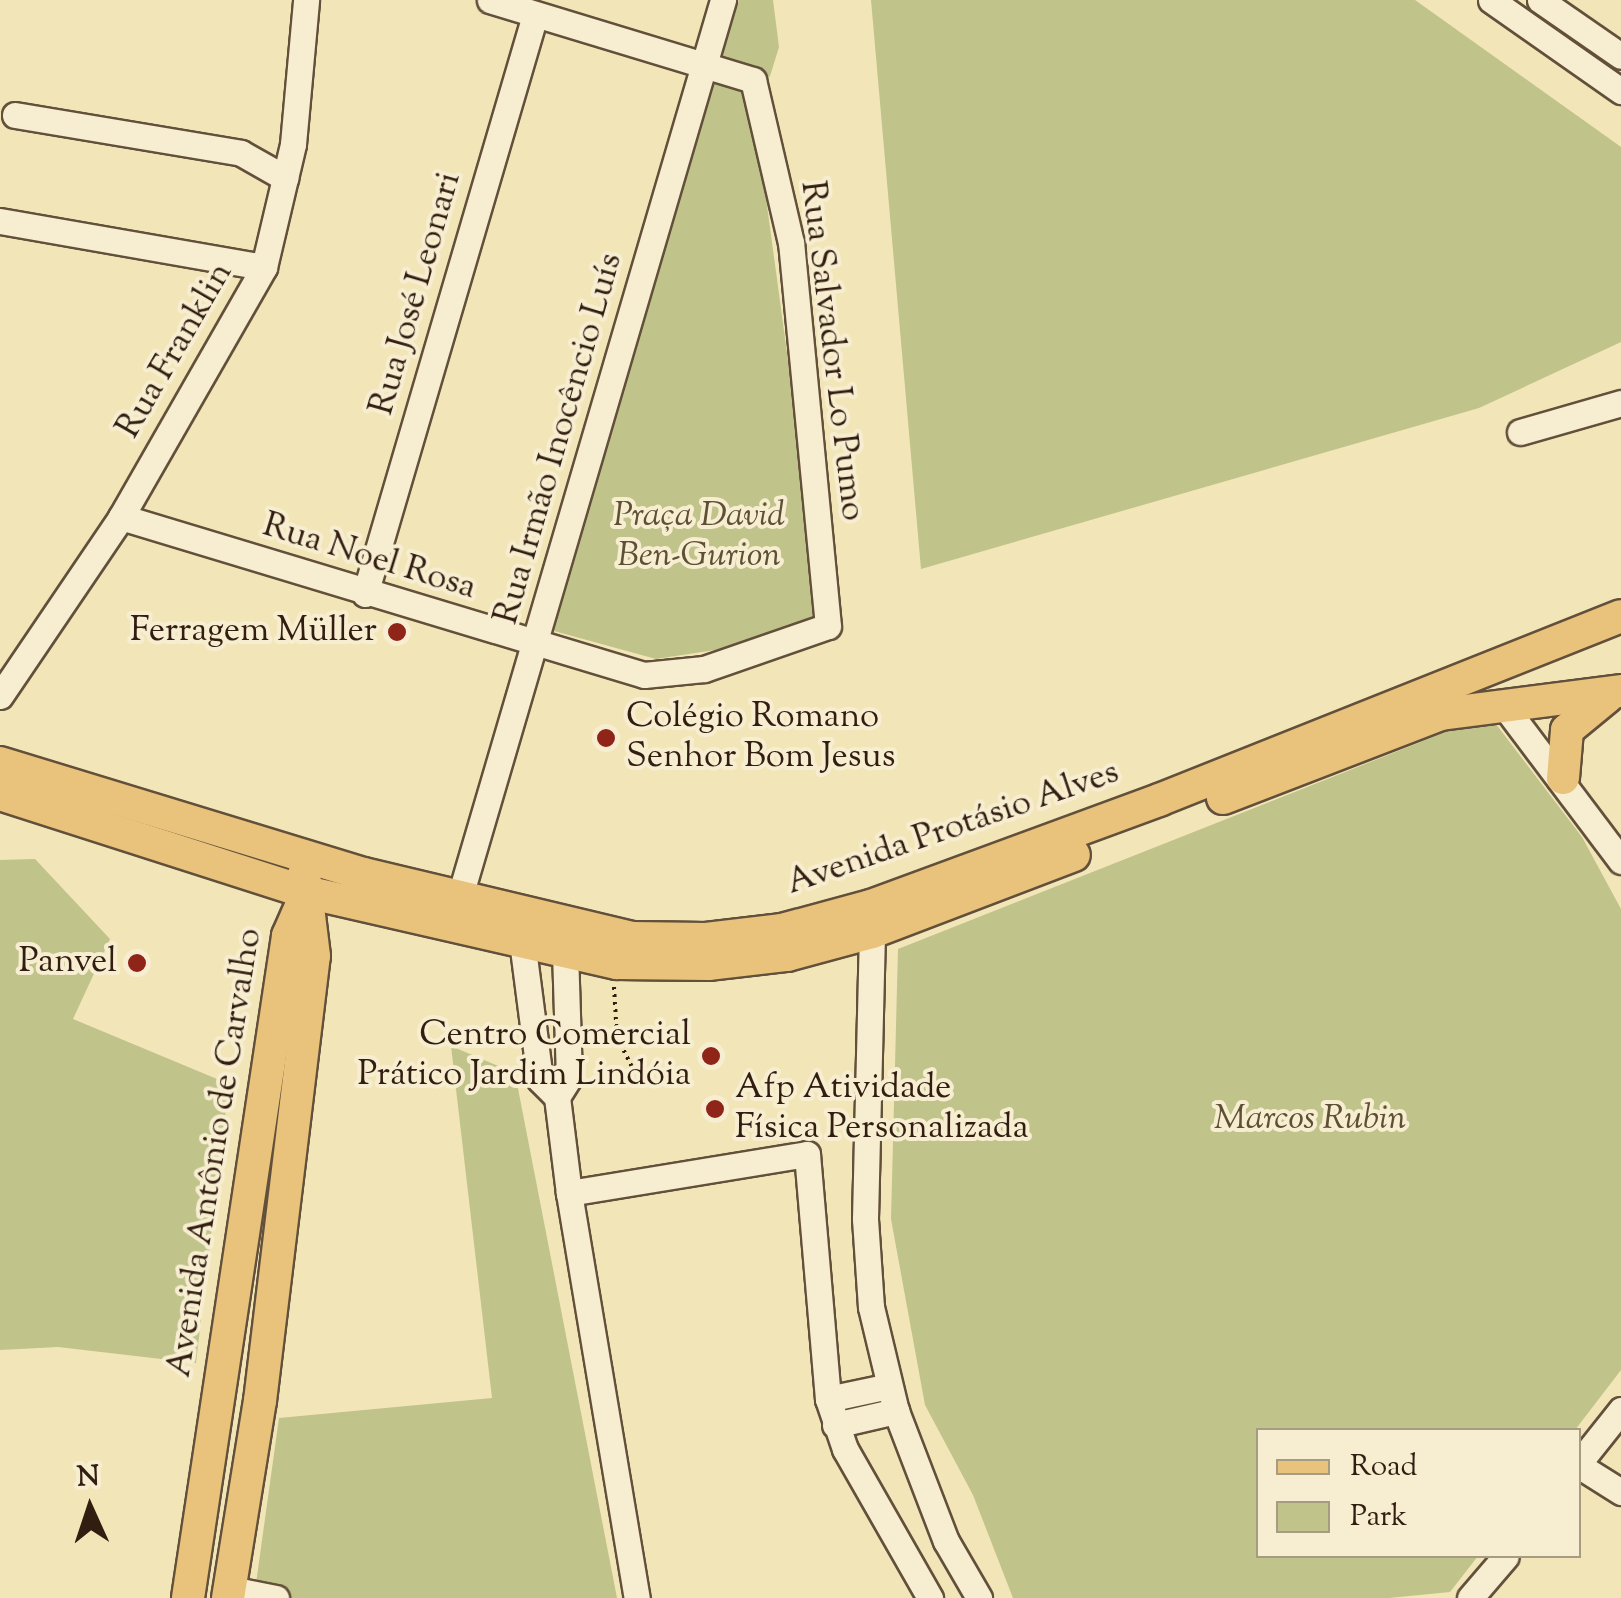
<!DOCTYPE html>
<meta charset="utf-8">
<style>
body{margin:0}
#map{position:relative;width:1621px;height:1598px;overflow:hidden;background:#f2e5b8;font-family:"Sorts Mill Goudy",serif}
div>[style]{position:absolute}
.green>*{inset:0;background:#c0c38a}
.path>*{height:4px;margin-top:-2px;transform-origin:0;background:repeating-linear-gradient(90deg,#321e11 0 2.5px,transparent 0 7.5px)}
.roads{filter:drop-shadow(2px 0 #62503b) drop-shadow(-2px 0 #62503b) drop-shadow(0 2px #62503b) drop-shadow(0 -2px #62503b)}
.minor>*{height:25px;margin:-12.5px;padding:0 12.5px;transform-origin:12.5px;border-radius:12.5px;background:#f7eed1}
.major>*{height:32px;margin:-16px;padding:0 16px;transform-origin:16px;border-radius:16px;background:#e9c27c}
.dots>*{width:28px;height:28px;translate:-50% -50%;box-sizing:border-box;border:5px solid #f7eed1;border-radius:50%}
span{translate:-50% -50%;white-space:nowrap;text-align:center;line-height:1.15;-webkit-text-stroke:8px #f7eed1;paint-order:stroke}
.street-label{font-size:35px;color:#321e11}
.park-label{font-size:35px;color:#5d5035;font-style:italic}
.poi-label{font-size:35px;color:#321e11}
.right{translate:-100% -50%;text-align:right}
.left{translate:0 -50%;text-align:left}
.legend{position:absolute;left:1256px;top:1428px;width:325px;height:130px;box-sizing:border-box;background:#f7eed1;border:2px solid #a89b84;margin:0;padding:12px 18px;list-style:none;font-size:30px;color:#321e11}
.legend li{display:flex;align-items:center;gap:20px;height:50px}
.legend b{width:50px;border:2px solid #a89b84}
.north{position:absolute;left:40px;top:1458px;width:100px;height:100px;-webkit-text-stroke:8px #f7eed1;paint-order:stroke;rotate:357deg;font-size:28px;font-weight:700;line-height:40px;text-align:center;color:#321e11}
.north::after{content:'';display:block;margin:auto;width:35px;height:45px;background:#321e11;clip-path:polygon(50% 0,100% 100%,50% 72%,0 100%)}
</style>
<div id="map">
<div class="green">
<div style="clip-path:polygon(739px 0,773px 0,779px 47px,770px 76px,752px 95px,825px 633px,656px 659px,554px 631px)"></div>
<div style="clip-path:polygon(871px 0,1415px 0,1621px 147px,1621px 342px,1479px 408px,921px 569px)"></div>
<div style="clip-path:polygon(1489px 715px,1582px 837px,1621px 909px,1621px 1370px,1575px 1430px,1258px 1430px,1258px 1556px,1478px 1556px,1450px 1592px,1389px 1598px,1013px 1598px,973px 1495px,925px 1405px,891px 1219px,898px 949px)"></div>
<div style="clip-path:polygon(35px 859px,110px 939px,73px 1019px,229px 1084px,196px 1363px,58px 1347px,0 1350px,0 860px)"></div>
<div style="clip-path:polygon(451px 1046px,515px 1073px,617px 1598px,254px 1598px,279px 1418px,492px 1398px)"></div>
</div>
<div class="path">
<div style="left:614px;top:987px;width:50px;rotate:86.6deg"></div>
<div style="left:617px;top:1037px;width:51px;rotate:63.4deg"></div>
</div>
<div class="roads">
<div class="minor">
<div style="left:1491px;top:0;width:159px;rotate:35deg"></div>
<div style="left:1540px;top:0;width:98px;rotate:34.7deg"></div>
<div style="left:15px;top:115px;width:229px;rotate:9.5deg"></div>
<div style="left:241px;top:153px;width:51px;rotate:29.6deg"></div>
<div style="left:0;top:221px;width:268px;rotate:9.9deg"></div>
<div style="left:1520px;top:432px;width:105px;rotate:-16deg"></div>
<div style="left:121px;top:517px;width:546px;rotate:16.81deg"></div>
<div style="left:644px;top:675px;width:60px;rotate:-5.7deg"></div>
<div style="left:704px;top:669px;width:131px;rotate:-19.1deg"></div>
<div style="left:828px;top:626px;width:385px;rotate:-95.5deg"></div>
<div style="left:791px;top:243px;width:167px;rotate:-103.1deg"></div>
<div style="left:753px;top:80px;width:275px;rotate:-163.1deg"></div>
<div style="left:365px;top:594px;width:603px;rotate:-73.64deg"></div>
<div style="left:0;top:696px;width:216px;rotate:-55.9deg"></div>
<div style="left:121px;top:517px;width:288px;rotate:-60.2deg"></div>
<div style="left:264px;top:267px;width:126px;rotate:-76.7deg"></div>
<div style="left:293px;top:144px;width:145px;rotate:-84.8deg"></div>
<div style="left:1505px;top:707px;width:193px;rotate:53deg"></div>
<div style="left:460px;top:896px;width:934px;rotate:-73.64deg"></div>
<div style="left:872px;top:932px;width:287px;rotate:91.4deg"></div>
<div style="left:865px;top:1219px;width:88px;rotate:86.1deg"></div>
<div style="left:871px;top:1307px;width:107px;rotate:76.5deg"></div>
<div style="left:896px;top:1411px;width:139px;rotate:69deg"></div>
<div style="left:946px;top:1541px;width:66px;rotate:59.9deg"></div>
<div style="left:522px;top:941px;width:140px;rotate:82.6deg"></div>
<div style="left:540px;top:1080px;width:24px;rotate:45deg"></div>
<div style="left:557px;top:1097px;width:22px;rotate:-58deg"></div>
<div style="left:569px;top:1078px;width:127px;rotate:-91.8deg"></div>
<div style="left:557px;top:1097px;width:97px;rotate:82.9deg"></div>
<div style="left:569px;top:1193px;width:241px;rotate:-9.3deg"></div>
<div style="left:807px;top:1154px;width:246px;rotate:85.1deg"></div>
<div style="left:828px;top:1399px;width:53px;rotate:71.2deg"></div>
<div style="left:845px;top:1449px;width:172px;rotate:60.3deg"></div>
<div style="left:569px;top:1193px;width:411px;rotate:80.5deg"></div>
<div style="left:828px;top:1399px;width:62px;rotate:-12deg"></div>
<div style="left:835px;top:1425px;width:63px;rotate:-12.9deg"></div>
<div style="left:1578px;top:1464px;width:69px;rotate:-51.5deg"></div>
<div style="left:1578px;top:1465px;width:51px;rotate:32.1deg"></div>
<div style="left:230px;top:1589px;width:47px;rotate:11.1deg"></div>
<div style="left:1470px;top:1598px;width:55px;rotate:-49.4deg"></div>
</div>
<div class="major">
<div style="left:0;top:763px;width:381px;rotate:17deg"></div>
<div style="left:364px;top:874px;width:276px;rotate:13.4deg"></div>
<div style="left:632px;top:938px;width:74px;rotate:0.8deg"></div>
<div style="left:706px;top:939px;width:77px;rotate:-6.8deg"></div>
<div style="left:782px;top:930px;width:92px;rotate:-15.1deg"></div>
<div style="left:871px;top:906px;width:307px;rotate:-20.2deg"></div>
<div style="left:1159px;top:800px;width:497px;rotate:-21.7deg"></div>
<div style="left:1563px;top:778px;width:48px;rotate:-85.2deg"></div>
<div style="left:1567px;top:730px;width:52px;rotate:-39.5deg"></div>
<div style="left:0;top:794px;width:321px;rotate:17.8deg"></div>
<div style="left:306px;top:892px;width:319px;rotate:12.9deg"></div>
<div style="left:617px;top:963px;width:91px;rotate:0.6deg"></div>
<div style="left:708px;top:964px;width:80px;rotate:-6.5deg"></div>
<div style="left:787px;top:955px;width:88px;rotate:-15.1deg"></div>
<div style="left:872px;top:932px;width:216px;rotate:-20.9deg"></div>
<div style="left:1223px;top:798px;width:234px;rotate:-21.1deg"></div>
<div style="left:1441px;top:714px;width:181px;rotate:-7.3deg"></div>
<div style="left:188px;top:1598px;width:670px;rotate:-81.41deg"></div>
<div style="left:288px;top:936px;width:43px;rotate:-66.4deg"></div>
<div style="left:228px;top:1598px;width:200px;rotate:-80.8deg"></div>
<div style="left:260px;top:1401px;width:448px;rotate:-83.1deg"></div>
<div style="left:314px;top:956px;width:82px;rotate:-97deg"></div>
</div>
</div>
<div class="dots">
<div style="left:397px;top:632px;background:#8f2418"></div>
<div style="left:606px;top:738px;background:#8f2418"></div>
<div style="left:137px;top:963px;background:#8f2418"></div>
<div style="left:711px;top:1056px;background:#8f2418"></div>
<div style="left:715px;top:1109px;background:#8f2418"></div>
</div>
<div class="street-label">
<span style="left:417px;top:294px;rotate:-74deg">Rua José Leonari</span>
<span style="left:176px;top:351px;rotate:-60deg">Rua Franklin</span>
<span style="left:831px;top:351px;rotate:83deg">Rua Salvador Lo Pumo</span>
<span style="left:560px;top:439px;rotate:-74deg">Rua Irmão Inocêncio Luís</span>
<span style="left:369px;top:558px;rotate:17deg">Rua Noel Rosa</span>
<span style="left:953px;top:829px;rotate:-19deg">Avenida Protásio Alves</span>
<span style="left:216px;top:1153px;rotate:-81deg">Avenida Antônio de Carvalho</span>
</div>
<div class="park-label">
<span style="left:699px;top:537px">Praça David<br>Ben-Gurion</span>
<span style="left:1310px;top:1120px">Marcos Rubin</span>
</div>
<div class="poi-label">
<span class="right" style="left:377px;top:632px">Ferragem Müller</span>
<span class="left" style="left:626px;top:738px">Colégio Romano<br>Senhor Bom Jesus</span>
<span class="right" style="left:117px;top:963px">Panvel</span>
<span class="right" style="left:691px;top:1056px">Centro Comercial<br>Prático Jardim Lindóia</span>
<span class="left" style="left:735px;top:1109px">Afp Atividade<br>Física Personalizada</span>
</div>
<ul class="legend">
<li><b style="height:12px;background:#e9c27c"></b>Road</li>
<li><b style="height:28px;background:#c0c38a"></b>Park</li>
</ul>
<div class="north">N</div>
</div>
